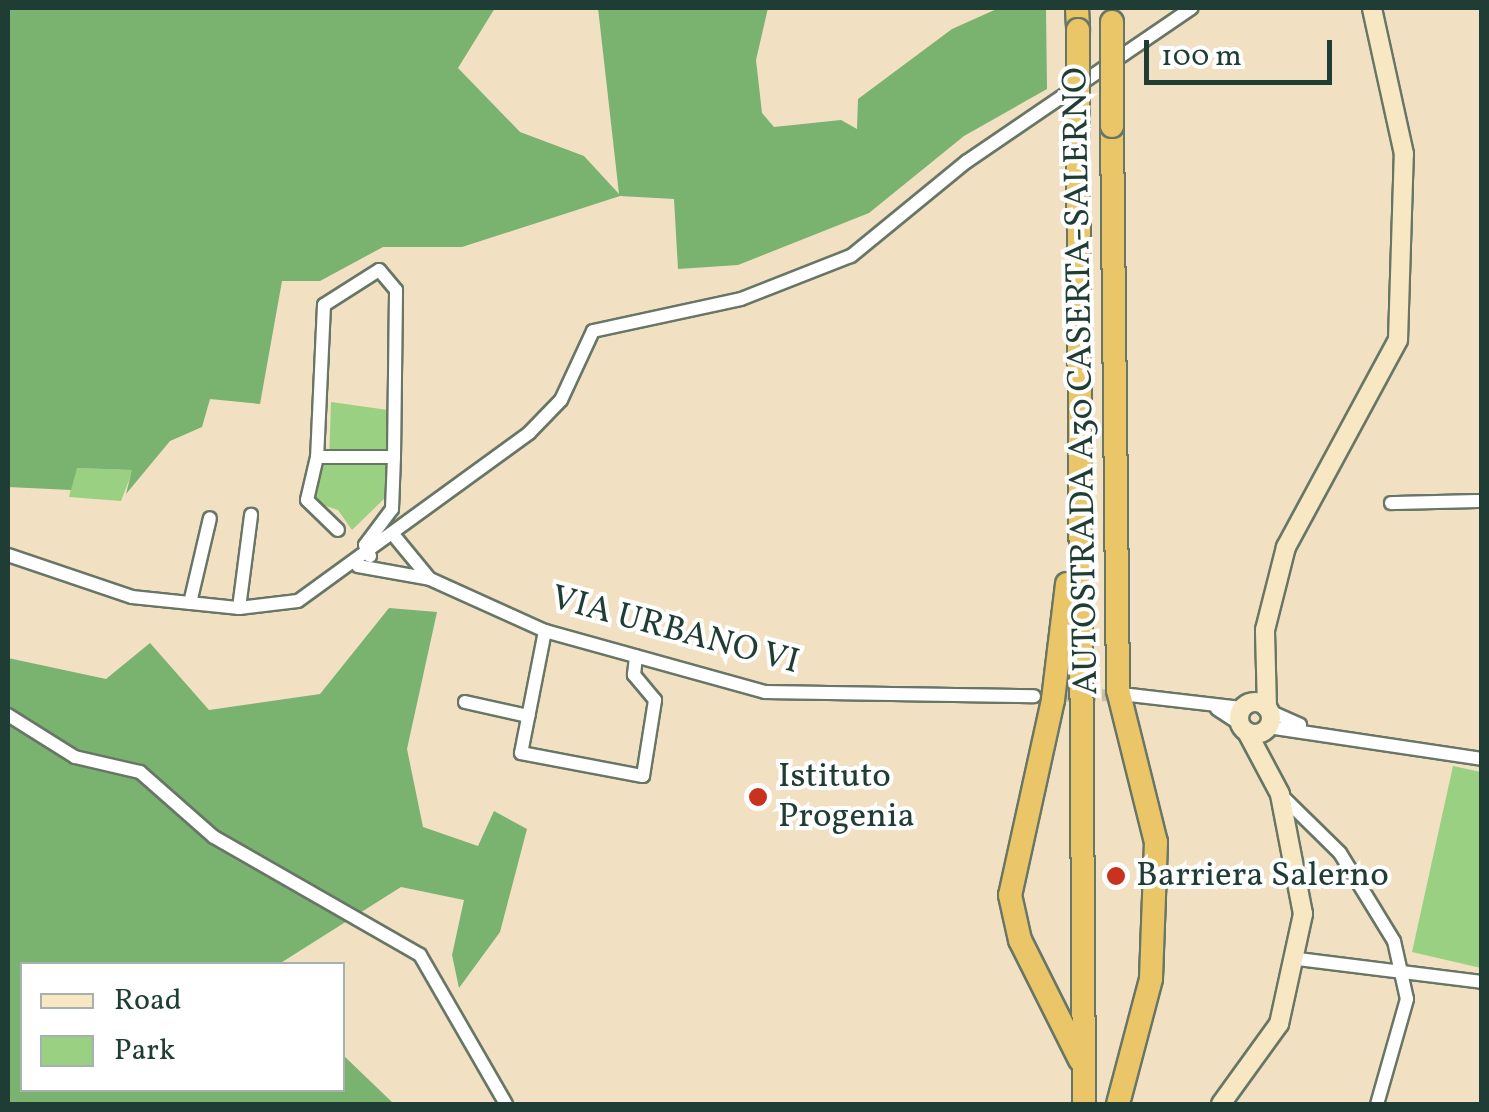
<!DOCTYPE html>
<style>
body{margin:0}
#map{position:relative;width:1489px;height:1112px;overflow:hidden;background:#f1e0c2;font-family:Vollkorn,serif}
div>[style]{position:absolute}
.green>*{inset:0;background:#99d082}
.forest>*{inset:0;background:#7ab270}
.street-tunnel>*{height:12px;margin-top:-6px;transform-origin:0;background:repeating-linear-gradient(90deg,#c7bfa6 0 12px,transparent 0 18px)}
.roads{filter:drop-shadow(2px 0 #687666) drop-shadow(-2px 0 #687666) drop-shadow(0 2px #687666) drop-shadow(0 -2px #687666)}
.street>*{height:12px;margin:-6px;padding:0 6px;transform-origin:6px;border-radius:6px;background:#fff}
.secondary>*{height:18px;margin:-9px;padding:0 9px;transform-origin:9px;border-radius:9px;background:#f7e8c3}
.secondary>.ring{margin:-9px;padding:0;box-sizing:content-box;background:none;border:18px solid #f7e8c3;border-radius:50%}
.highway>*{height:22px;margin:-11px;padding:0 11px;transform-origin:11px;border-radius:11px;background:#ebc669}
.bridges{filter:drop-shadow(2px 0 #687666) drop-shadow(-2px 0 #687666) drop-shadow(0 2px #687666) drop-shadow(0 -2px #687666)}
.highway-bridge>*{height:22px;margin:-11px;padding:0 11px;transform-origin:11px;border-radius:11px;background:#ebc669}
.dots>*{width:28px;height:28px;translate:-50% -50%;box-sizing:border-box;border:5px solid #fff;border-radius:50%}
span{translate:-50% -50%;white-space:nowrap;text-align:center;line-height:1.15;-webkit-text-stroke:8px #fff;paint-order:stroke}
.street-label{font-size:35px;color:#1f3d34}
.poi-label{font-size:35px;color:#1f3d34}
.left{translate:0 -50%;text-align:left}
.frame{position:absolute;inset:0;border:10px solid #1f3d34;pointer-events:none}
.legend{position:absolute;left:20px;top:962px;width:325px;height:130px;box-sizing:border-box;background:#fff;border:2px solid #a5b1ae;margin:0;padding:12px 18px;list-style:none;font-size:30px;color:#1f3d34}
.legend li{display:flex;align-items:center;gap:20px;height:50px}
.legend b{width:50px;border:2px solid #a5b1ae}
.scale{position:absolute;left:1144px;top:40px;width:188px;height:45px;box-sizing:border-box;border:5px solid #1f3d34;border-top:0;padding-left:12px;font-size:30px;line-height:35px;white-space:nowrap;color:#1f3d34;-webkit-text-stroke:8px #fff;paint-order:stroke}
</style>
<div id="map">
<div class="green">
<div style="clip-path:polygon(331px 402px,388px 410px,387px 496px,352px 530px,338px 510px,313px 502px,318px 466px,329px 463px)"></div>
<div style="clip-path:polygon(76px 468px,133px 470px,121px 501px,69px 497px)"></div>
<div style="clip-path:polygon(1453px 766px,1481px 772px,1481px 968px,1412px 952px)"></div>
</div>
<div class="forest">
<div style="clip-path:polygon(8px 8px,495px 8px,458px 68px,520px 132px,584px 156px,619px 194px,598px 8px,768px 8px,756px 60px,762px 113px,774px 127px,841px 120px,857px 129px,858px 99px,952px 29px,999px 8px,1046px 8px,1047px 89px,964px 136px,869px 213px,738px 265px,678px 269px,674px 199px,620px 196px,462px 247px,383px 247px,320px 281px,282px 281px,260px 404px,210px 399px,202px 427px,170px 441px,126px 494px,132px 470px,77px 468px,71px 490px,8px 487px)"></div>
<div style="clip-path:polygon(389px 608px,437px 612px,407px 749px,423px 827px,478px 846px,494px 811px,527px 829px,500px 932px,459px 988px,452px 955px,464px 900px,401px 887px,279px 964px,22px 964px,22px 1090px,342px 1090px,343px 1055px,394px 1104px,8px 1104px,8px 658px,106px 679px,150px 643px,209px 710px,320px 694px)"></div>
</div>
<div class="street-tunnel">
<div style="left:1048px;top:696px;width:75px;rotate:-0.8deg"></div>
</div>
<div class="roads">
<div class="street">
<div style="left:317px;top:457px;width:44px;rotate:103.1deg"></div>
<div style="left:307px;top:500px;width:43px;rotate:44.1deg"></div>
<div style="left:1391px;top:503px;width:91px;rotate:-1.3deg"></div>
<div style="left:396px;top:538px;width:52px;rotate:50.5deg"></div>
<div style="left:8px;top:555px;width:131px;rotate:18.7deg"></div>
<div style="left:132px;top:597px;width:108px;rotate:5.9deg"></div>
<div style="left:239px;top:608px;width:59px;rotate:-6.8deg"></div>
<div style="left:298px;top:601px;width:286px;rotate:-36deg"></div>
<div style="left:529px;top:433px;width:46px;rotate:-45.9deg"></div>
<div style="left:561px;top:400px;width:76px;rotate:-65.1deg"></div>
<div style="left:593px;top:331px;width:151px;rotate:-12.2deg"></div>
<div style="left:741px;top:299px;width:118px;rotate:-21.4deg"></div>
<div style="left:851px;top:256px;width:149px;rotate:-39.3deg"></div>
<div style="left:966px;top:162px;width:273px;rotate:-34.3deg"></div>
<div style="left:370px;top:556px;width:12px;rotate:-114deg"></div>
<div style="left:365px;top:545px;width:45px;rotate:-53.1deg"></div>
<div style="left:392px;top:509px;width:52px;rotate:-87.8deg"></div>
<div style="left:394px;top:457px;width:167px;rotate:-89.3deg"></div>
<div style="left:396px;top:290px;width:26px;rotate:-130deg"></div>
<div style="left:379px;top:270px;width:65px;rotate:147.5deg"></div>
<div style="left:324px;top:305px;width:152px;rotate:92.6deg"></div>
<div style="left:317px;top:457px;width:77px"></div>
<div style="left:358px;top:566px;width:73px;rotate:10.2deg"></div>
<div style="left:430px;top:579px;width:126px;rotate:24.3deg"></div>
<div style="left:545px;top:631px;width:228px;rotate:15.5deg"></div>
<div style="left:765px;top:692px;width:269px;rotate:0.9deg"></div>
<div style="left:190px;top:603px;width:87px;rotate:-76.8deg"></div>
<div style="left:239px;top:608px;width:94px;rotate:-82.6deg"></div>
<div style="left:545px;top:631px;width:124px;rotate:101.1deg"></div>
<div style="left:521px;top:753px;width:124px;rotate:10.7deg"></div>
<div style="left:643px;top:776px;width:77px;rotate:-81deg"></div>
<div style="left:655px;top:700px;width:33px;rotate:-130deg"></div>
<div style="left:634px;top:675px;width:19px;rotate:-84deg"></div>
<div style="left:1130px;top:695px;width:114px;rotate:6.6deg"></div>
<div style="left:465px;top:702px;width:65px;rotate:12.5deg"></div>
<div style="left:1217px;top:709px;width:27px;rotate:33deg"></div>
<div style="left:1269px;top:711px;width:34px;rotate:24deg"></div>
<div style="left:8px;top:715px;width:79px;rotate:32.1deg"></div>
<div style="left:75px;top:757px;width:67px;rotate:13deg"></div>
<div style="left:140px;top:772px;width:98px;rotate:41.3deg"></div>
<div style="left:214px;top:837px;width:237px;rotate:29.8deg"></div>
<div style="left:420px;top:955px;width:172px;rotate:60deg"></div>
<div style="left:1268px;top:727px;width:216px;rotate:8.5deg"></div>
<div style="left:1280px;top:794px;width:84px;rotate:44.5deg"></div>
<div style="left:1340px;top:853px;width:103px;rotate:58.5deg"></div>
<div style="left:1394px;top:941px;width:59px;rotate:77.4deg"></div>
<div style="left:1407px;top:999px;width:109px;rotate:105.9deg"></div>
<div style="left:1298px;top:959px;width:185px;rotate:7.1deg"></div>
</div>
<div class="secondary">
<div class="ring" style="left:1239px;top:702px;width:14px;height:14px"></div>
<div style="left:1267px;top:708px;width:78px;rotate:-91.5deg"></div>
<div style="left:1265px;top:630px;width:86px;rotate:-75.8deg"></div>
<div style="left:1286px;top:547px;width:235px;rotate:-61.6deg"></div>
<div style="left:1398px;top:340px;width:186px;rotate:-88.2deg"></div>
<div style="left:1404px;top:154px;width:149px;rotate:-102.4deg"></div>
<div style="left:1221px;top:1104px;width:99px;rotate:-54.1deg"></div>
<div style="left:1279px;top:1024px;width:113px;rotate:-77.7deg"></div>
<div style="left:1303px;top:914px;width:122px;rotate:-100.9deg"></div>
<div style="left:1280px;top:794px;width:70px;rotate:-118deg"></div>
</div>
<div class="highway">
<div style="left:1077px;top:8px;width:22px;rotate:87deg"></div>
<div style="left:1112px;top:126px;width:564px;rotate:89.39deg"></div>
<div style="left:1118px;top:690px;width:157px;rotate:76deg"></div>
<div style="left:1156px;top:842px;width:137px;rotate:92.1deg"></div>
<div style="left:1151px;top:979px;width:129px;rotate:104.8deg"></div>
<div style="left:1078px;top:140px;width:964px;rotate:89.64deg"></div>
<div style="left:1067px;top:584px;width:117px;rotate:96.9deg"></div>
<div style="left:1053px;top:700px;width:200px;rotate:102.4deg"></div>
<div style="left:1010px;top:895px;width:46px;rotate:77.5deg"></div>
<div style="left:1020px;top:940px;width:134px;rotate:63.4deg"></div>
</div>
</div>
<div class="bridges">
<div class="highway-bridge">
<div style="left:1112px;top:22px;width:104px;rotate:90deg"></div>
<div style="left:1078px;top:30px;width:110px;rotate:90deg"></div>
</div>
</div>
<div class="dots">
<div style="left:758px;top:797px;background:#c8321e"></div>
<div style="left:1116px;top:876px;background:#c8321e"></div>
</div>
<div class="street-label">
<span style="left:1082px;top:381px;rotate:-91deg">AUTOSTRADA A30 CASERTA-SALERNO</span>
<span style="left:675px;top:631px;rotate:15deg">VIA URBANO VI</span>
</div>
<div class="poi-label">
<span class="left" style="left:778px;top:797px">Istituto<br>Progenia</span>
<span class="left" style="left:1136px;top:876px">Barriera Salerno</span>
</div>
<div class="frame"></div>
<ul class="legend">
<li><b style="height:12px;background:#f7e8c3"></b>Road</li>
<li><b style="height:28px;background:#99d082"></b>Park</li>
</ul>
<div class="scale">100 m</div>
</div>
